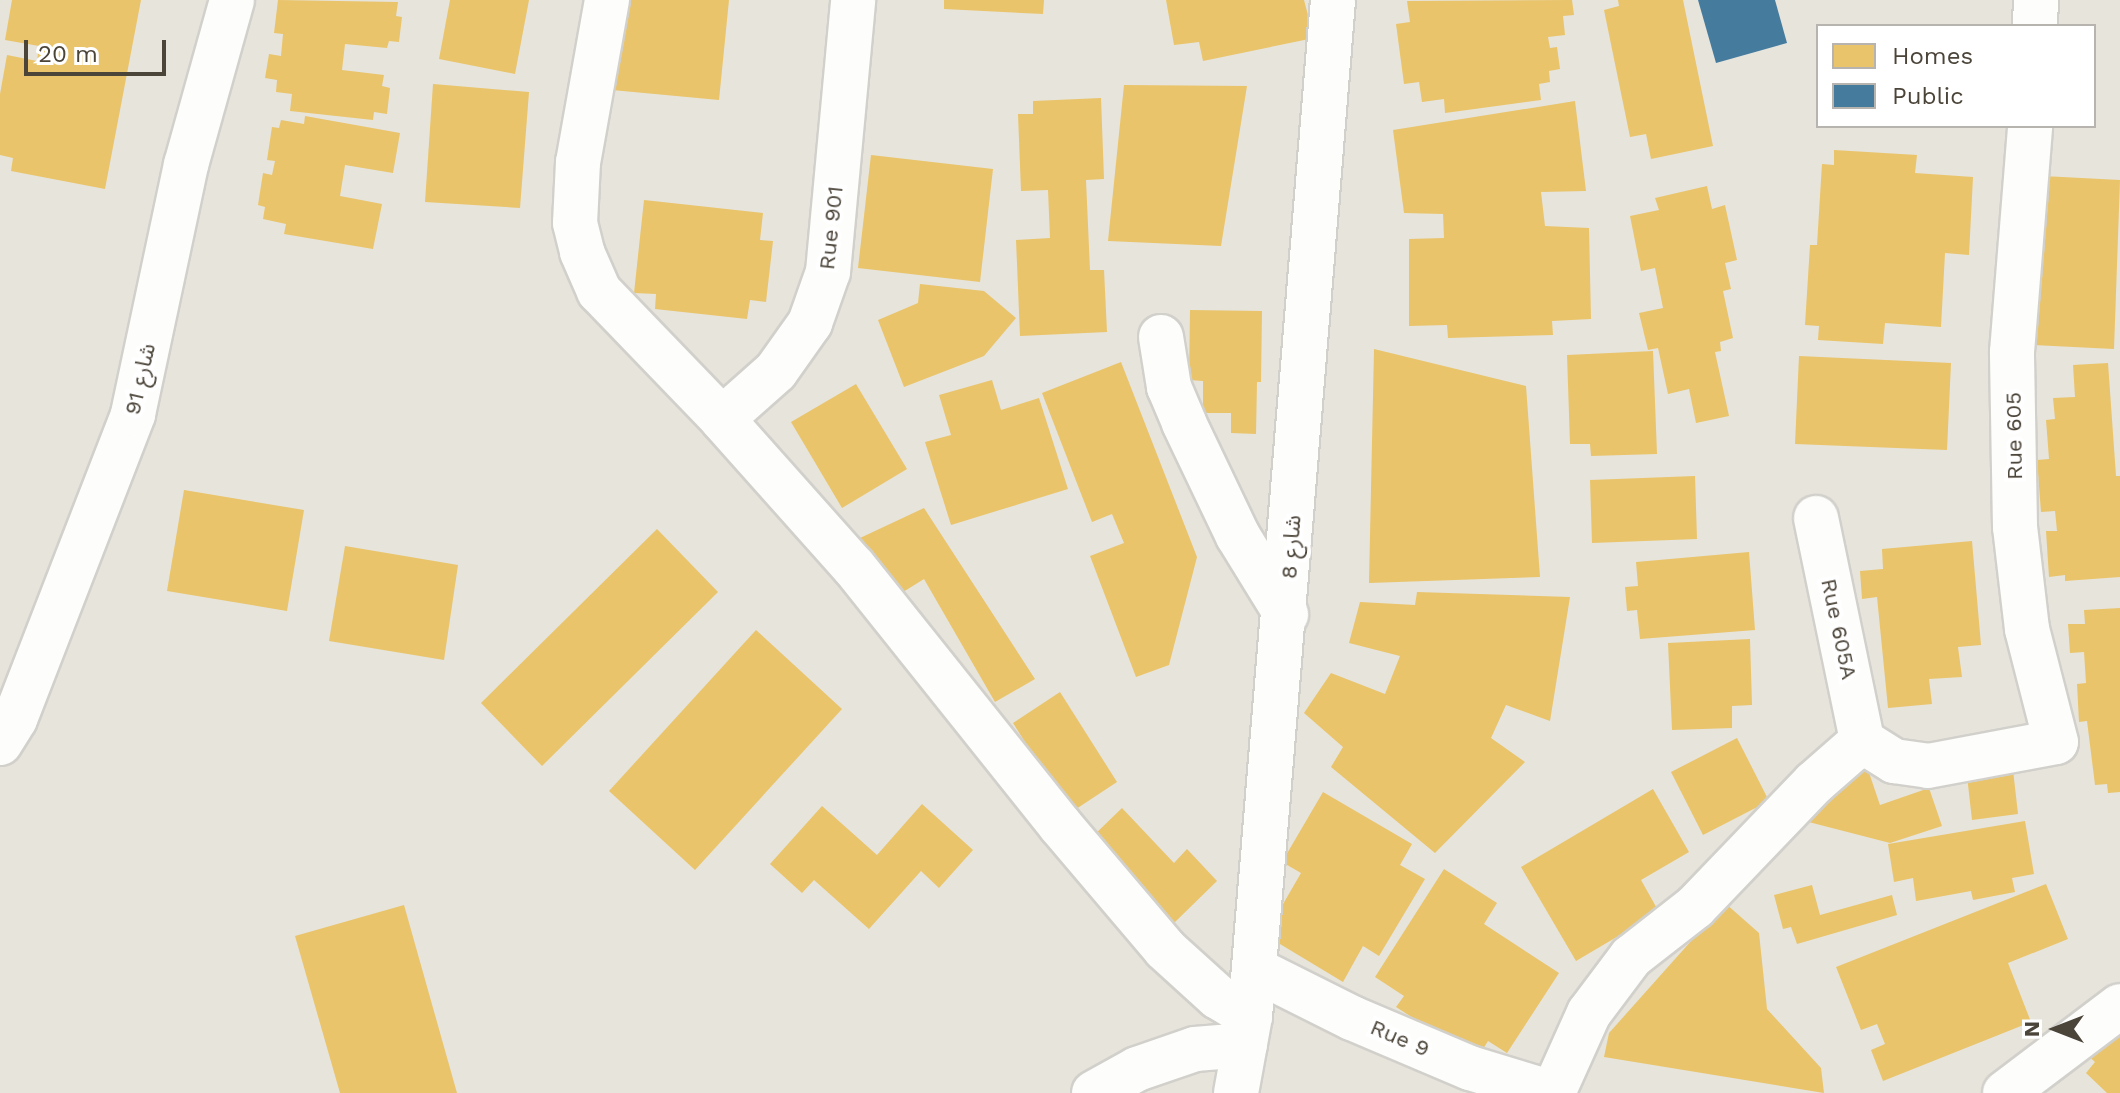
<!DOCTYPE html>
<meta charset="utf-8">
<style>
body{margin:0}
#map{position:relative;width:2120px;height:1093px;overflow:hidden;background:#f4f2ee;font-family:"Work Sans","Noto Sans Arabic",sans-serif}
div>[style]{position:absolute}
.residential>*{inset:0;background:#e7e4dc}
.homes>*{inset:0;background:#e9c46a}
.public>*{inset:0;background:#457b9d}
.roads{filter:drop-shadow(2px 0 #d2d0cb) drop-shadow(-2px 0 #d2d0cb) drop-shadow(0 2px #d2d0cb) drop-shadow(0 -2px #d2d0cb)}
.minor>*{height:44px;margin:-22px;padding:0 22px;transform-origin:22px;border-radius:22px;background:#fdfdfc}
span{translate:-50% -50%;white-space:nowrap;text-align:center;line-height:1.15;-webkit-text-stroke:8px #fff;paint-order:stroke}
.street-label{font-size:22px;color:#4b4439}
.legend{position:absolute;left:1816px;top:24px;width:280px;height:104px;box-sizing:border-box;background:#fff;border:2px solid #b7b4b0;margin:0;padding:10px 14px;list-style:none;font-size:24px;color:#4b4439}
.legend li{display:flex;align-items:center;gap:16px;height:40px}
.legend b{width:40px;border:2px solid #b7b4b0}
.north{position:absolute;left:2016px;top:989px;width:80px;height:80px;-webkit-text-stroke:6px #fff;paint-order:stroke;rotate:270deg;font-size:22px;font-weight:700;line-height:32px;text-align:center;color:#4b4439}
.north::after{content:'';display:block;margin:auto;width:28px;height:36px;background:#4b4439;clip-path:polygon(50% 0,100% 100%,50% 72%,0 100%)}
.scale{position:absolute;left:24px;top:40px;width:142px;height:36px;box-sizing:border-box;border:4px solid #4b4439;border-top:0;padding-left:10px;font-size:24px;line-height:28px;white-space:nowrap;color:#4b4439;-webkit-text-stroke:6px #fff;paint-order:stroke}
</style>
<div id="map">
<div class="residential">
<div style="clip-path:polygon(evenodd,0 0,2120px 0,2120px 1093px,0 1093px,0 0,1818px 26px,2094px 26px,2094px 126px,1818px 126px,1818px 26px)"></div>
</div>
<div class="homes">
<div style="clip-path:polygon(12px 0,141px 0,105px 189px,11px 171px,13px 158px,0 155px,0 94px,7px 55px,37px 61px,39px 46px,5px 40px)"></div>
<div style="clip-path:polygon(278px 0,398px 2px,396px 16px,402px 17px,399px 42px,389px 41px,387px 48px,345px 44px,342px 70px,384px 75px,382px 86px,390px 88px,387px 114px,374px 112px,373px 120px,290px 111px,292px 94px,276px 92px,277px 80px,265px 78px,269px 54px,281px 56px,283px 34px,274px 33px)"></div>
<div style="clip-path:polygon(450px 0,529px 0,515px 74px,439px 59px)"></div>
<div style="clip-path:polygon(620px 0,729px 0,719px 100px,612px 90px)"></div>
<div style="clip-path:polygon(944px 0,1044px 0,1043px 14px,944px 9px)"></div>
<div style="clip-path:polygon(1166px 0,1304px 0,1314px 38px,1203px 61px,1199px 42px,1174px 45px)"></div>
<div style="clip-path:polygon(1572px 0,1574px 15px,1563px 16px,1565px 35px,1548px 37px,1550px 48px,1557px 47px,1560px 69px,1549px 71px,1550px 82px,1539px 84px,1541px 100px,1445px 113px,1444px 99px,1422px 102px,1419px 82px,1404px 84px,1396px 24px,1410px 22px,1407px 1px)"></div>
<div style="clip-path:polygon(1618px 0,1683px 0,1713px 146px,1651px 159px,1646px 134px,1630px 137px,1604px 10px,1619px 6px)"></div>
<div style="clip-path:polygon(433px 84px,529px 92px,520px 208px,425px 202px)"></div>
<div style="clip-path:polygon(1124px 85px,1247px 86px,1221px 246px,1108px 241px)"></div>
<div style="clip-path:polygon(1101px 98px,1104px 179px,1086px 180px,1090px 270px,1104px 270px,1107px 332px,1020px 336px,1016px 240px,1050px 238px,1048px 190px,1021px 191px,1018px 114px,1033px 114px,1033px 101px)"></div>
<div style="clip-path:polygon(1575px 101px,1586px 191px,1541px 192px,1545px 226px,1589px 228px,1591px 319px,1552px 321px,1553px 335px,1448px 338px,1447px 325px,1409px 326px,1409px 239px,1444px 238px,1443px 214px,1404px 213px,1393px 130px)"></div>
<div style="clip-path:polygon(305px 116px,400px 133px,393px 173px,345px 165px,340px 196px,382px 204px,373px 249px,284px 234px,286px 224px,263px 219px,265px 207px,258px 205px,263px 173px,272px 175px,275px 161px,267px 160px,272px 127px,279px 128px,281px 120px,304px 124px)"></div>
<div style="clip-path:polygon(1834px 150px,1917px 155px,1915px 173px,1973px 177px,1969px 255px,1945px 253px,1941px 327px,1885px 323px,1883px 344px,1818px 340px,1819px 326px,1805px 325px,1810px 245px,1817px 245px,1822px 164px,1834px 165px)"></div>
<div style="clip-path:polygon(871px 155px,993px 169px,980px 282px,858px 268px)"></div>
<div style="clip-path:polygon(2043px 176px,2120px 180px,2114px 349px,2033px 345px)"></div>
<div style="clip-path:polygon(1707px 186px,1712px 209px,1725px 205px,1737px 260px,1725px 263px,1731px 289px,1723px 291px,1733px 338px,1720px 342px,1721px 351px,1715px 352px,1729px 416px,1696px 423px,1689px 389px,1668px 394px,1658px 348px,1648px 350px,1639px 313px,1663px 308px,1655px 268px,1641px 271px,1630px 216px,1659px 210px,1655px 198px)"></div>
<div style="clip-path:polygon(644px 200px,763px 213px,760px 240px,773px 241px,766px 302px,750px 300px,747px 319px,655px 309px,656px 294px,634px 293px)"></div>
<div style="clip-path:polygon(920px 284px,984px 291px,1016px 318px,984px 356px,904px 387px,878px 320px,918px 303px)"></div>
<div style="clip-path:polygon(1190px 310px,1262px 311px,1261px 382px,1257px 382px,1256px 434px,1231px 433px,1231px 413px,1203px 413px,1203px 381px,1189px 380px)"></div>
<div style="clip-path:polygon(1374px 349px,1526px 386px,1540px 577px,1369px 583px)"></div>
<div style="clip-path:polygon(1653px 351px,1657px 454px,1591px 456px,1590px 444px,1570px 444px,1567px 355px)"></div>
<div style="clip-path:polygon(1799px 356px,1951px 363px,1947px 450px,1795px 444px)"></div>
<div style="clip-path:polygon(1121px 362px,1197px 557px,1169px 665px,1136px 677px,1090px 556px,1124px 543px,1112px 514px,1092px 522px,1042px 393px)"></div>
<div style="clip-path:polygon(2108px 363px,2116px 476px,2120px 476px,2120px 577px,2065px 581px,2065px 575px,2049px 577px,2046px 531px,2057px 531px,2055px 511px,2041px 512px,2037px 460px,2049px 459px,2046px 420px,2055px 419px,2053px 398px,2075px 397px,2073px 365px)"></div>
<div style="clip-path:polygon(992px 380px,1001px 410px,1039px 398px,1068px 489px,951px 525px,925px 442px,951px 435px,939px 395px)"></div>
<div style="clip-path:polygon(856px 384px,907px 469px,842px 508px,791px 422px)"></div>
<div style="clip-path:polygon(1695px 476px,1697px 539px,1592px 543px,1590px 480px)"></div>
<div style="clip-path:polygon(184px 490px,304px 510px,287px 611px,167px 591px)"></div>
<div style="clip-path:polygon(924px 508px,1035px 679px,995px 702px,924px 579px,895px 597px,860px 538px)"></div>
<div style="clip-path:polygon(657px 529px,718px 592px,542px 766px,481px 703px)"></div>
<div style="clip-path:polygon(1972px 541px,1981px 645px,1958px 647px,1962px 677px,1929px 679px,1932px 704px,1888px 708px,1877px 597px,1862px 599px,1860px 571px,1883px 569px,1882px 549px)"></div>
<div style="clip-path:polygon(345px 546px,458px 565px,444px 660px,329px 641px)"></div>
<div style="clip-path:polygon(1749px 552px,1755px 630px,1640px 639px,1637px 610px,1627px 611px,1625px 587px,1638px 586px,1636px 562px)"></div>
<div style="clip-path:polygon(1417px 592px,1570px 597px,1550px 721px,1506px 705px,1491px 738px,1525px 762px,1435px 853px,1331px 767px,1343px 747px,1304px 713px,1331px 673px,1385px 694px,1400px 656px,1349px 643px,1360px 602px,1415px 605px)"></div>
<div style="clip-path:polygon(2120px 608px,2120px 792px,2108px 793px,2107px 784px,2095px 785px,2087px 721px,2079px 722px,2077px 684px,2086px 683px,2084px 652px,2070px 653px,2068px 624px,2085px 624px,2084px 610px)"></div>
<div style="clip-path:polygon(756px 630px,842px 709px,695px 870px,609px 791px)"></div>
<div style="clip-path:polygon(1750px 639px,1752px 705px,1732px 706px,1732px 728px,1672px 730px,1668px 643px)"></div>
<div style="clip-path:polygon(1060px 692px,1117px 782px,1070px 813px,1013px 723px)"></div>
<div style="clip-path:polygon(1737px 738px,1769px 801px,1703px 835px,1671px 772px)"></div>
<div style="clip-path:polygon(1862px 752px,1880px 805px,1929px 788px,1942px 826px,1890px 843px,1797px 819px)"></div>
<div style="clip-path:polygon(2012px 761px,2018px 814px,1972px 820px,1966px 767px)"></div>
<div style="clip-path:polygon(1653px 789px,1689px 852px,1641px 880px,1659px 912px,1576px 961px,1521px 867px)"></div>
<div style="clip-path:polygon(1323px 792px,1412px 844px,1400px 865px,1425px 879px,1379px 956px,1363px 946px,1343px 982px,1265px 935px,1301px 873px,1282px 862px)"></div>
<div style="clip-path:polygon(922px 804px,973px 850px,939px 888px,921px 871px,869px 929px,814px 880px,802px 893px,770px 864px,822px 806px,877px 855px)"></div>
<div style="clip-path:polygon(1122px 808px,1174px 863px,1187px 849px,1217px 881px,1174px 923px,1092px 837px)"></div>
<div style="clip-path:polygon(2025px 821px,2034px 874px,2012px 878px,2015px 892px,1973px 900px,1971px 891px,1916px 901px,1913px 878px,1894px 882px,1888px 844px)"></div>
<div style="clip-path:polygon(1444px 869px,1497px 903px,1484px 924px,1559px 973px,1507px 1053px,1488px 1041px,1477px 1059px,1396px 1007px,1404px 996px,1375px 977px)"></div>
<div style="clip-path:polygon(2046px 884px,2068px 939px,2008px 963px,2031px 1022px,1883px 1081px,1871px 1050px,1885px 1044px,1877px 1024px,1861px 1030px,1836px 967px)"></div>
<div style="clip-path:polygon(1812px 885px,1820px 915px,1892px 895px,1897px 915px,1797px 944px,1791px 927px,1783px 929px,1774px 895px)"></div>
<div style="clip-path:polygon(1725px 903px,1759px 933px,1767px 1009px,1821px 1068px,1824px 1093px,1604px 1057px,1609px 1033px)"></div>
<div style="clip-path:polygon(404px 905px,457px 1093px,340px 1093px,295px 936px)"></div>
<div style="clip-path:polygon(2120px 1017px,2120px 1093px,2107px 1093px,2086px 1073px,2095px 1062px,2086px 1054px)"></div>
</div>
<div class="public">
<div style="clip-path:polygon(1698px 0,1775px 0,1787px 43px,1716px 63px)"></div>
</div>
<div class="roads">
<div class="minor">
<div style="left:607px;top:0;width:165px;rotate:100.1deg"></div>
<div style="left:578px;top:162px;width:61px;rotate:92.8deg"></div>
<div style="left:575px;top:223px;width:30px;rotate:76deg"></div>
<div style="left:582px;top:252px;width:43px;rotate:66.4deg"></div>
<div style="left:599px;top:291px;width:178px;rotate:46.1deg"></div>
<div style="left:722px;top:419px;width:198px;rotate:48.3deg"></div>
<div style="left:854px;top:567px;width:330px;rotate:51.4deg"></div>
<div style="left:1060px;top:825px;width:162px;rotate:49.7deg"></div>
<div style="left:1165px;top:949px;width:72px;rotate:42.2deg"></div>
<div style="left:1218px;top:997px;width:37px;rotate:31deg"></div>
<div style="left:2035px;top:26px;width:26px;rotate:-88deg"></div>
<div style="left:1161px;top:337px;width:51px;rotate:80.9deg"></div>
<div style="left:1169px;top:387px;width:39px;rotate:67deg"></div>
<div style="left:1184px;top:423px;width:125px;rotate:64.5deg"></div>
<div style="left:1238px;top:536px;width:92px;rotate:58.4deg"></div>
<div style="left:722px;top:419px;width:72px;rotate:-41.6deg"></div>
<div style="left:776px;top:371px;width:59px;rotate:-54.7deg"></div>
<div style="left:810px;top:323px;width:54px;rotate:-70.6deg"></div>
<div style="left:828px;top:272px;width:273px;rotate:-84.7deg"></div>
<div style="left:1816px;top:518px;width:228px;rotate:78.3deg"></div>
<div style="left:0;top:743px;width:28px;rotate:-58deg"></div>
<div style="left:15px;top:719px;width:327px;rotate:-68.8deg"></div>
<div style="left:133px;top:414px;width:255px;rotate:-78deg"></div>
<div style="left:186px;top:165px;width:171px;rotate:-74.4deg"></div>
<div style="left:1254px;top:969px;width:110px;rotate:26.6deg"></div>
<div style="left:1352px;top:1018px;width:128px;rotate:23deg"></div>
<div style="left:1470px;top:1068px;width:86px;rotate:17deg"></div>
<div style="left:1094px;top:1093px;width:49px;rotate:-29.2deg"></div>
<div style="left:1137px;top:1069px;width:61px;rotate:-19deg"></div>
<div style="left:1195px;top:1049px;width:50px;rotate:-4.6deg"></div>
<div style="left:1236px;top:1093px;width:78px;rotate:-79.7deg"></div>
<div style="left:1250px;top:1016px;width:1019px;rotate:-85.33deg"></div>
<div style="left:1553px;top:1093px;width:88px;rotate:-65.8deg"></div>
<div style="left:1589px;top:1013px;width:70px;rotate:-53.1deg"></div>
<div style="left:1631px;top:957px;width:81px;rotate:-38deg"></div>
<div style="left:1695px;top:907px;width:172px;rotate:-46.2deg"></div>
<div style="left:1814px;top:783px;width:64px;rotate:-41.2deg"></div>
<div style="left:1862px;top:741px;width:38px;rotate:32deg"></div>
<div style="left:1894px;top:761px;width:34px;rotate:8deg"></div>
<div style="left:1928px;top:766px;width:130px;rotate:-10.6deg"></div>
<div style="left:2056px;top:742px;width:117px;rotate:-104.4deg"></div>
<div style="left:2027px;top:629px;width:103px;rotate:-96.7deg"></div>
<div style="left:2015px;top:527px;width:175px;rotate:-91deg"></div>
<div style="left:2012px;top:352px;width:227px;rotate:-85.4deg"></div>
<div style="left:2005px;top:1093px;width:144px;rotate:-37.1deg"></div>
</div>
</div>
<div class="street-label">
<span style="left:831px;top:228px;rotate:-84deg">Rue 901</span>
<span style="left:140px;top:379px;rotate:-77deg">شارع 91</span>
<span style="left:2014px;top:436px;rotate:-91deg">Rue 605</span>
<span style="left:1291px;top:547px;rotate:-86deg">شارع 8</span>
<span style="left:1839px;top:629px;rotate:78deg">Rue 605A</span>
<span style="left:1400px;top:1038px;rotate:23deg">Rue 9</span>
</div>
<ul class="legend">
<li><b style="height:22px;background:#e9c46a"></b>Homes</li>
<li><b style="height:22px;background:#457b9d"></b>Public</li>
</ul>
<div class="north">N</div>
<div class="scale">20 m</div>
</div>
